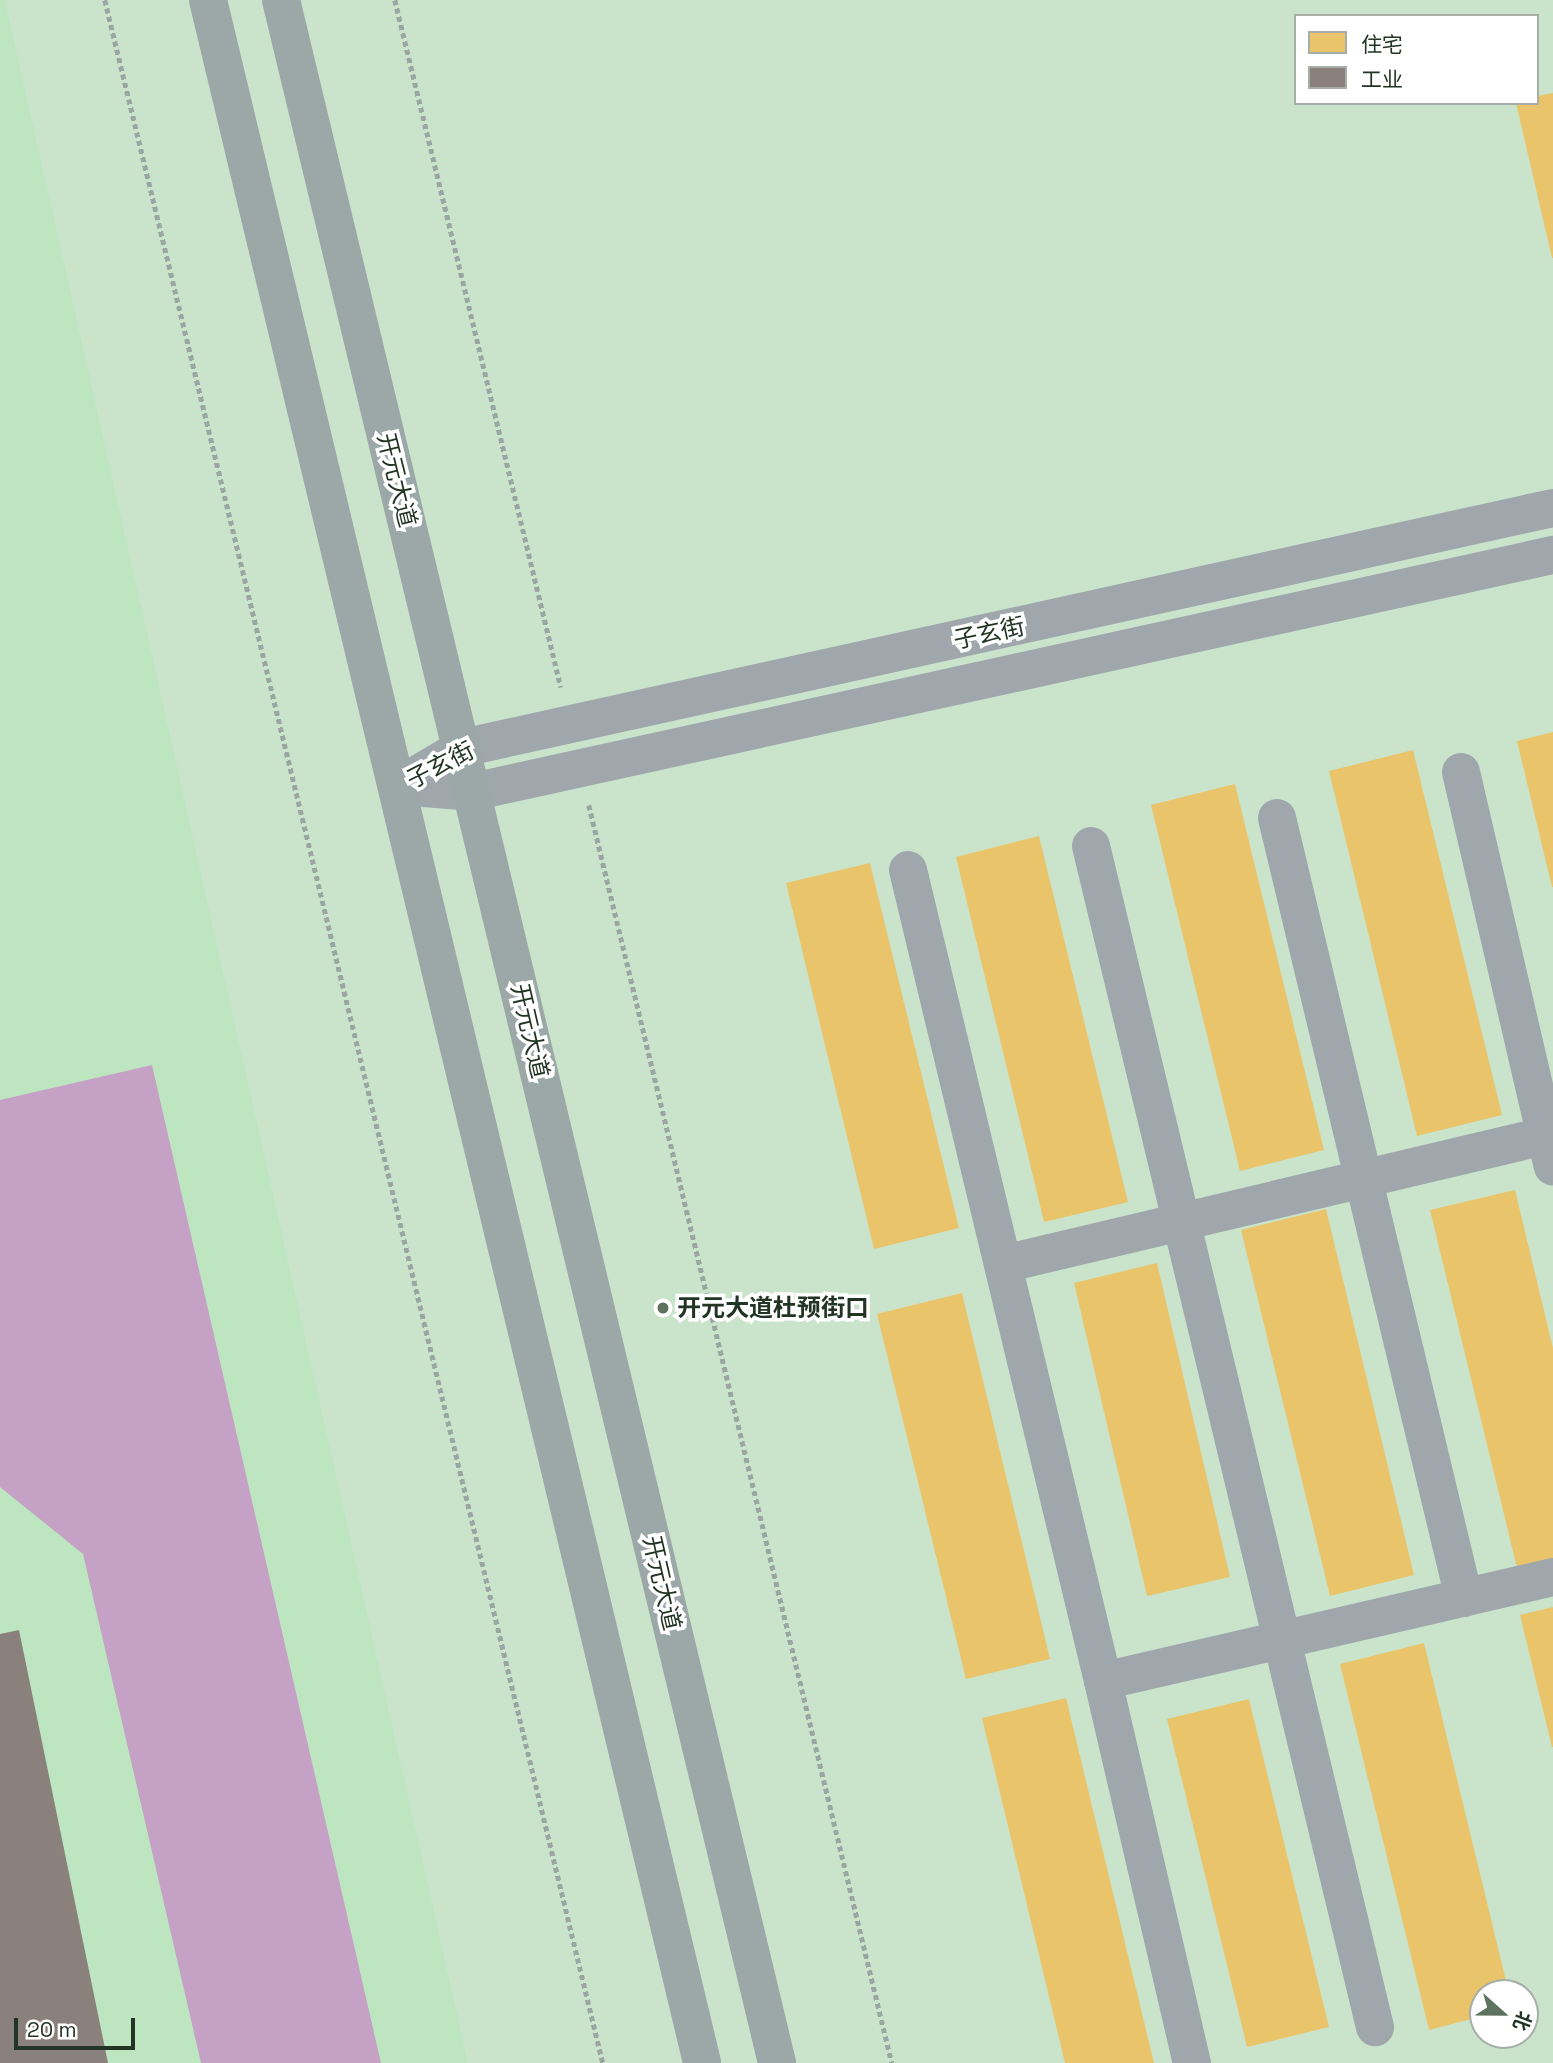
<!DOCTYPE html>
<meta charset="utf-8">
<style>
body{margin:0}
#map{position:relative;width:1553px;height:2063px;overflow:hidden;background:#cae4cc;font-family:"Space Grotesk","Noto Sans SC",sans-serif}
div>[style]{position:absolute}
.built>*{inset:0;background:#bde6c0}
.water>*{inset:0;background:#c5a2c5}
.homes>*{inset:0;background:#e9c46a}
.industry>*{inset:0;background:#8a817c}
.path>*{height:4.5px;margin-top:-2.25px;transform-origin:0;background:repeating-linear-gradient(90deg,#99a6a1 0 5px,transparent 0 8.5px)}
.minor>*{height:38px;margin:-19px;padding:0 19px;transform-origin:19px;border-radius:19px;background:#9fa7ac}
.major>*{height:38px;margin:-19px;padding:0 19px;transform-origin:19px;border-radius:19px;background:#9ca8a8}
.dots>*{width:19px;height:19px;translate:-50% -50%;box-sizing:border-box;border:4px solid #fff;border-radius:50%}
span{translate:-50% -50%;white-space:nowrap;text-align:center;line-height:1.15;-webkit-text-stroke:7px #fff;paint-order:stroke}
.street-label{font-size:24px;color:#223524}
.poi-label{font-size:24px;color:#223524;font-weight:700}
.left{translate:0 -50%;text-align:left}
.legend{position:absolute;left:1294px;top:14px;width:245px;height:91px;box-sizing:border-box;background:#fff;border:2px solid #a7aea7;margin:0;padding:9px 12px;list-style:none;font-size:21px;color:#223524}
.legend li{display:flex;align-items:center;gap:14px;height:35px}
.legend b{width:35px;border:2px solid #a7aea7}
.north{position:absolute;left:1469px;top:1979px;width:70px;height:70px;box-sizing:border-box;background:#fff;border:2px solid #a7aea7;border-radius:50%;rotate:111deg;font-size:19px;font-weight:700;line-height:28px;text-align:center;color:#223524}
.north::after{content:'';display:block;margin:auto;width:24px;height:32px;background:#5d725f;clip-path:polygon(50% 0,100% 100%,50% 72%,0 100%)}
.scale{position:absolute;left:14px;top:2018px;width:121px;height:32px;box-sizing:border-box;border:4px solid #223524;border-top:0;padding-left:9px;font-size:21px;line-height:24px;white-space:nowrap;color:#223524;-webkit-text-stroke:5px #fff;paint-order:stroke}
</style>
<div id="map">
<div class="built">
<div style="clip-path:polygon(0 0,5px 0,468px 2063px,0 2063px)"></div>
</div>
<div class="water">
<div style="clip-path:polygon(152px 1065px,381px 2063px,201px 2063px,83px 1554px,0 1487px,0 1100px)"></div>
</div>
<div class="homes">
<div style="clip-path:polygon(1553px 93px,1553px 258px,1552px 258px,1516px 103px,1537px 103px,1537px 96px)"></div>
<div style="clip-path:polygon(1553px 732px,1553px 887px,1552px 887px,1517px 741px)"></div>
<div style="clip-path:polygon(1413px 750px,1502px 1115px,1417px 1136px,1329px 771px)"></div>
<div style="clip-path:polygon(1235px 784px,1324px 1150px,1240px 1171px,1151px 805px)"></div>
<div style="clip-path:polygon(1039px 836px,1128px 1202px,1044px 1222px,956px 857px)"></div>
<div style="clip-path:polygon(870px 863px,959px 1228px,874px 1249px,786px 883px)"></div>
<div style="clip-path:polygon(1515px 1190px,1553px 1348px,1553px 1567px,1519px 1576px,1430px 1210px)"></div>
<div style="clip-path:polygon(1326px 1209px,1414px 1575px,1330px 1596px,1241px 1230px)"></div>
<div style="clip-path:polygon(1157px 1263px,1230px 1577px,1147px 1596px,1074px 1283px)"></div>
<div style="clip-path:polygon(962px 1293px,1050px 1659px,966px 1679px,877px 1314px)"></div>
<div style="clip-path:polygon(1553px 1607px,1553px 1747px,1552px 1747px,1520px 1615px)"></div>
<div style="clip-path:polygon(1424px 1643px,1509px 1993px,1483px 1993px,1483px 2016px,1429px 2030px,1340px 1664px)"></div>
<div style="clip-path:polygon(1066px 1698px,1154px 2063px,1065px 2063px,982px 1718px)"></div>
<div style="clip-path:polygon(1249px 1699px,1329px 2027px,1247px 2047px,1167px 1719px)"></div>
</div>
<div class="industry">
<div style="clip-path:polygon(19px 1630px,108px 2063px,0 2063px,0 1634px)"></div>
</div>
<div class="path">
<div style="left:105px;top:0;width:2122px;rotate:76.43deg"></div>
<div style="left:395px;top:0;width:707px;rotate:76.42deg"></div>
<div style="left:589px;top:805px;width:1294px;rotate:76.46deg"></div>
</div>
<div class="minor">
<div style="left:1461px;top:772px;width:405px;rotate:76.9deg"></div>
<div style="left:398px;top:786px;width:74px;rotate:-30.7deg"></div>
<div style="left:462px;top:748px;width:1117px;rotate:-12.41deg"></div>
<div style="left:398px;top:786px;width:74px;rotate:4.6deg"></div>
<div style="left:472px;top:792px;width:1107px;rotate:-12.37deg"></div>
<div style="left:1277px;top:818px;width:802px;rotate:76.52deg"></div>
<div style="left:1091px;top:846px;width:1215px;rotate:76.48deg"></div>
<div style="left:908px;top:870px;width:834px;rotate:76.48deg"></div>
<div style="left:1103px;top:1681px;width:462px;rotate:-13deg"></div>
<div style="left:1003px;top:1264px;width:565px;rotate:-13.3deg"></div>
<div style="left:1103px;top:1681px;width:392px;rotate:76.9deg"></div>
</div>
<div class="major">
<div style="left:208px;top:0;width:2121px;rotate:76.53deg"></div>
<div style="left:281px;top:0;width:2122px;rotate:76.48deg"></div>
</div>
<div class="dots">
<div style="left:663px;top:1308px;background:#5d725f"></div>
</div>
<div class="street-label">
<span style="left:397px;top:480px;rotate:76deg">开元大道</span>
<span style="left:989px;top:633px;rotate:-12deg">子玄街</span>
<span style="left:440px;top:765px;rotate:-27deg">子玄街</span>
<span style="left:530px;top:1031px;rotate:77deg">开元大道</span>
<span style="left:662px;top:1583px;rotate:77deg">开元大道</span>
</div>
<div class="poi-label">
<span class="left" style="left:677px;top:1308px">开元大道杜预街口</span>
</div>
<ul class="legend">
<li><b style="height:19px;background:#e9c46a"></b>住宅</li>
<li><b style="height:19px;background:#8a817c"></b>工业</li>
</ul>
<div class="north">北</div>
<div class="scale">20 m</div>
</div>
